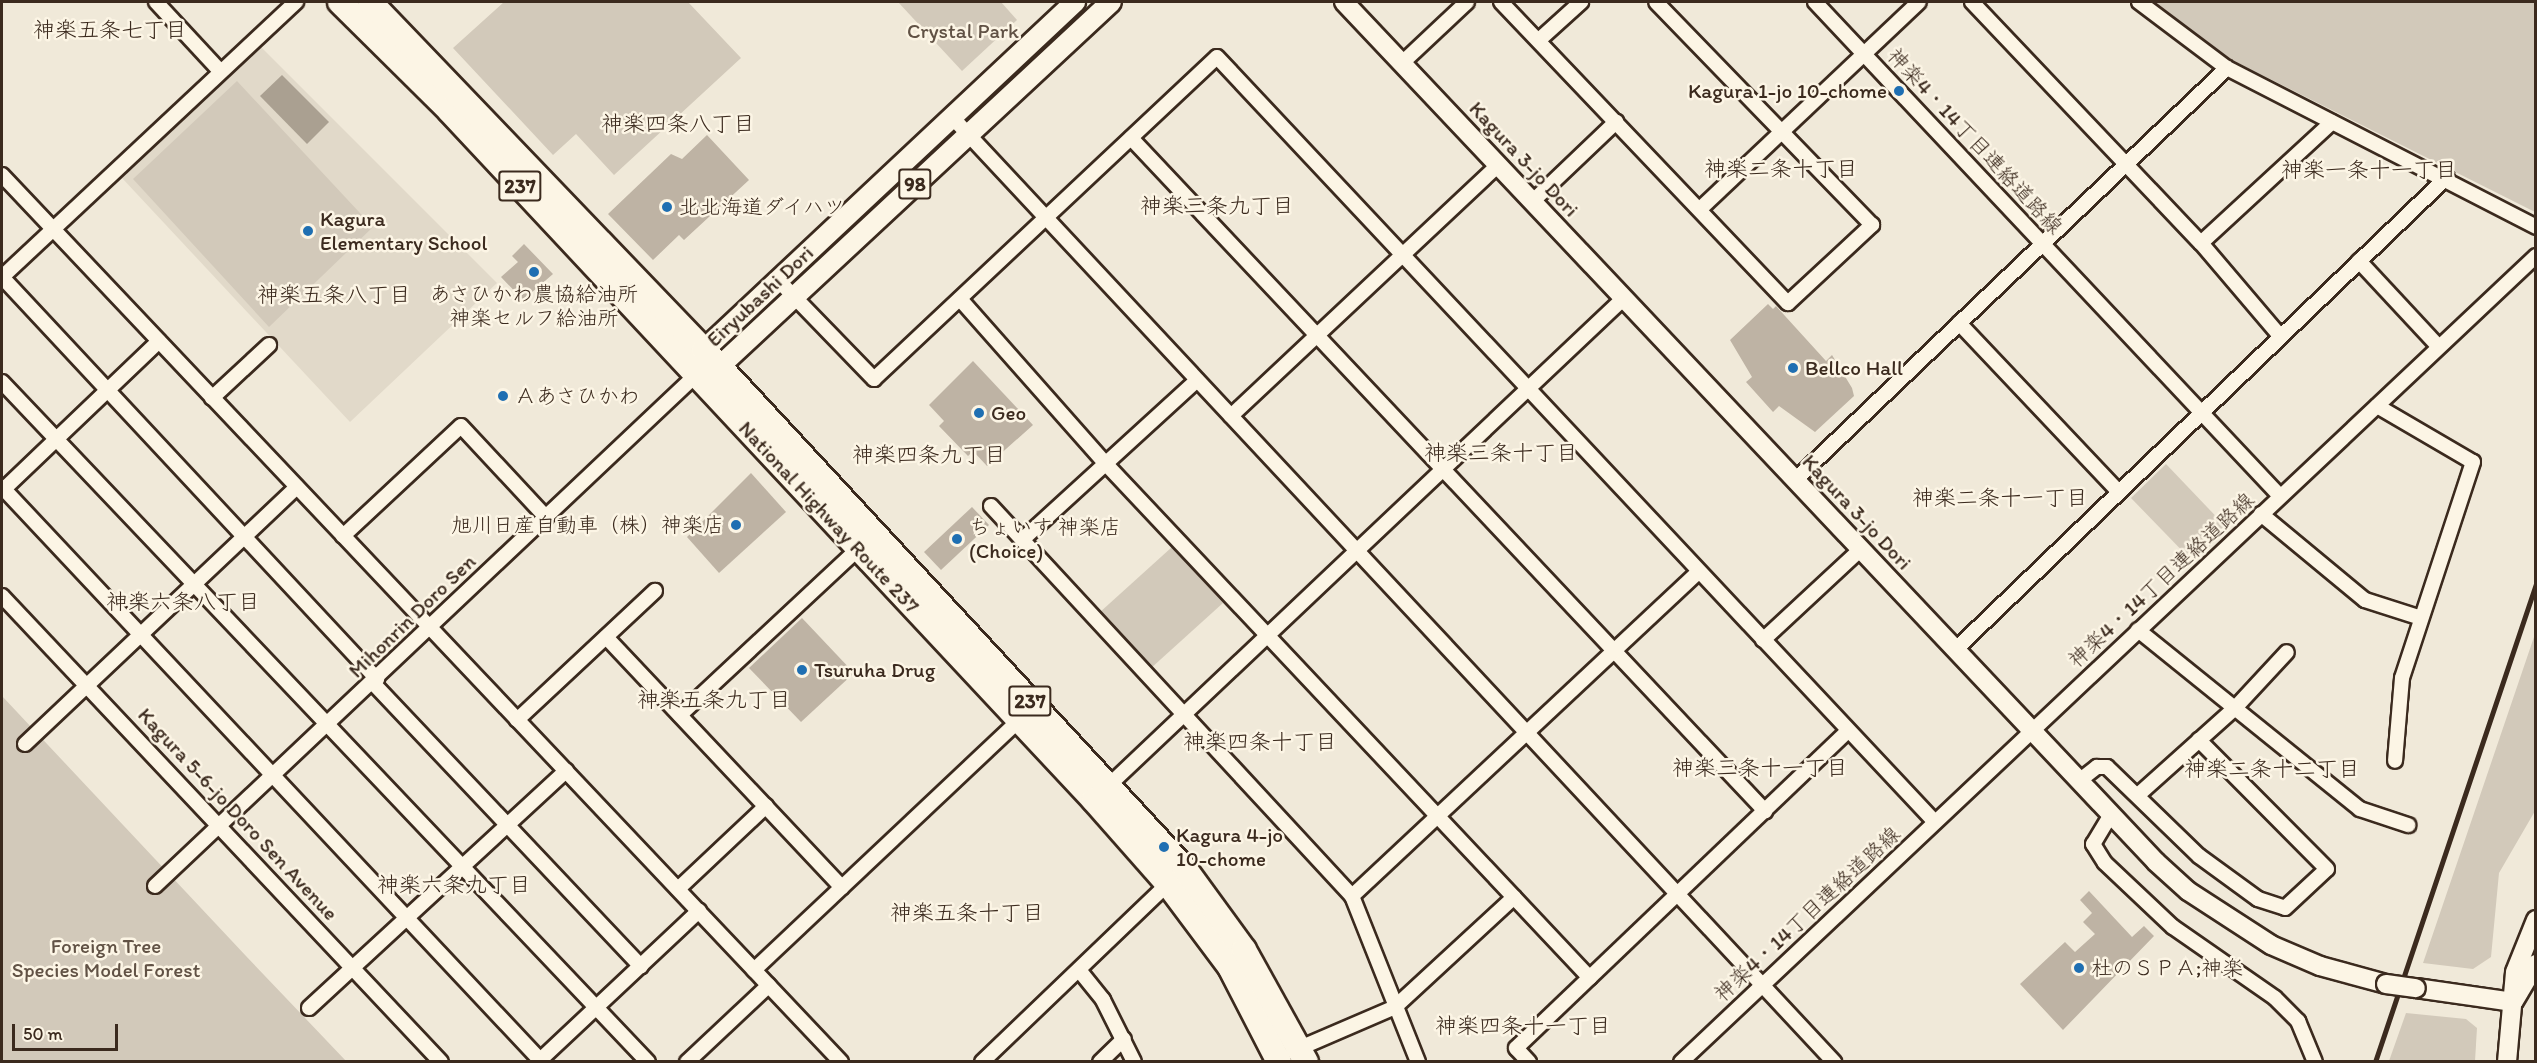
<!DOCTYPE html>
<meta charset="utf-8">
<style>
body{margin:0}
#map{position:relative;width:2537px;height:1063px;overflow:hidden;background:#f0e9d9;font-family:Itim,"Klee One",sans-serif}
div>[style]{position:absolute}
.built>*{inset:0;background:#e1d9c9}
.green>*{inset:0;background:#d2c9ba}
.water>*{inset:0;background:#aaa091}
.building>*{inset:0;background:#beb3a4}
.roads{filter:drop-shadow(2px 0 #3b2a1e) drop-shadow(-2px 0 #3b2a1e) drop-shadow(0 2px #3b2a1e) drop-shadow(0 -2px #3b2a1e)}
.street>*{height:14px;margin:-7px;padding:0 7px;transform-origin:7px;border-radius:7px;background:#fcf5e5}
.secondary>*{height:18px;margin:-9px;padding:0 9px;transform-origin:9px;border-radius:9px;background:#fcf5e5}
.primary>*{height:20px;margin:-10px;padding:0 10px;transform-origin:10px;border-radius:10px;background:#fcf5e5}
.highway>*{height:24px;margin:-12px;padding:0 12px;transform-origin:12px;border-radius:12px;background:#fcf5e5}
.rail>*{height:4.5px;margin:-2.25px;padding:0 2.25px;transform-origin:2.25px;border-radius:2.25px;background:#3b2a1e}
.bridges{filter:drop-shadow(2px 0 #3b2a1e) drop-shadow(-2px 0 #3b2a1e) drop-shadow(0 2px #3b2a1e) drop-shadow(0 -2px #3b2a1e)}
.secondary-bridge>*{height:18px;margin:-9px;padding:0 9px;transform-origin:9px;border-radius:9px;background:#fcf5e5}
.dots>*{width:16px;height:16px;translate:-50% -50%;box-sizing:border-box;border:3px solid #fcf5e5;border-radius:50%}
span{translate:-50% -50%;white-space:nowrap;text-align:center;line-height:1.15;-webkit-text-stroke:5px #fcf5e5;paint-order:stroke}
.shield-label span{padding:2px 4px;background:#fcf5e5;border:2px solid;border-radius:4px;-webkit-text-stroke-width:0}
.shield-label{font-size:20px;color:#3b2a1e;font-weight:700}
.park-label{font-size:21px;color:#615245}
.poi-label{font-size:21px;color:#3b2a1e}
.right{translate:-100% -50%;text-align:right}
.left{translate:0 -50%;text-align:left}
.street-label{font-size:21px;color:#3b2a1e}
.neighbourhood-label{font-size:22px;color:#3b2a1e}
.frame{position:absolute;inset:0;border:3px solid #3b2a1e;pointer-events:none}
.scale{position:absolute;left:12px;top:1024px;width:106px;height:27px;box-sizing:border-box;border:3px solid #3b2a1e;border-top:0;padding-left:8px;font-size:18px;line-height:21px;white-space:nowrap;color:#3b2a1e;-webkit-text-stroke:4px #fcf5e5;paint-order:stroke}
</style>
<div id="map">
<div class="built">
<div style="clip-path:polygon(261px 47px,497px 283px,350px 422px,122px 178px)"></div>
</div>
<div class="green">
<div style="clip-path:polygon(504px 2px,688px 2px,741px 58px,614px 175px,576px 134px,553px 155px,453px 48px)"></div>
<div style="clip-path:polygon(898px 2px,1001px 2px,1017px 20px,962px 71px)"></div>
<div style="clip-path:polygon(2154px 2px,2535px 2px,2535px 212px,2232px 60px)"></div>
<div style="clip-path:polygon(237px 81px,373px 227px,269px 327px,133px 179px)"></div>
<div style="clip-path:polygon(2166px 464px,2228px 529px,2193px 562px,2131px 498px)"></div>
<div style="clip-path:polygon(1172px 547px,1223px 603px,1150px 669px,1099px 613px)"></div>
<div style="clip-path:polygon(2535px 634px,2535px 811px,2499px 873px,2491px 957px,2473px 969px,2423px 963px)"></div>
<div style="clip-path:polygon(2px 696px,246px 956px,346px 1061px,2px 1061px)"></div>
<div style="clip-path:polygon(2406px 1013px,2466px 1019px,2477px 1028px,2475px 1061px,2389px 1061px)"></div>
</div>
<div class="water">
<div style="clip-path:polygon(282px 75px,329px 122px,307px 144px,260px 96px)"></div>
</div>
<div class="building">
<div style="clip-path:polygon(707px 135px,749px 180px,684px 240px,679px 235px,653px 260px,608px 214px,671px 154px,682px 159px)"></div>
<div style="clip-path:polygon(524px 244px,553px 274px,523px 300px,501px 277px,518px 262px,512px 256px)"></div>
<div style="clip-path:polygon(1768px 304px,1773px 309px,1776px 306px,1826px 361px,1832px 355px,1852px 388px,1854px 396px,1815px 432px,1779px 406px,1773px 412px,1746px 382px,1752px 377px,1730px 340px)"></div>
<div style="clip-path:polygon(973px 361px,1033px 425px,987px 466px,973px 451px,968px 456px,939px 426px,944px 421px,929px 405px)"></div>
<div style="clip-path:polygon(751px 473px,786px 512px,719px 573px,687px 537px)"></div>
<div style="clip-path:polygon(972px 507px,989px 525px,941px 570px,924px 552px)"></div>
<div style="clip-path:polygon(802px 618px,854px 673px,801px 722px,749px 668px)"></div>
<div style="clip-path:polygon(2089px 891px,2132px 937px,2144px 926px,2154px 936px,2063px 1030px,2020px 984px,2065px 942px,2075px 952px,2095px 934px,2083px 922px,2092px 913px,2080px 900px)"></div>
</div>
<div class="roads">
<div class="street">
<div style="left:156px;top:2px;width:94px;rotate:47.2deg"></div>
<div style="left:1501px;top:2px;width:416px;rotate:46.4deg"></div>
<div style="left:1788px;top:303px;width:115px;rotate:-42.9deg"></div>
<div style="left:1872px;top:225px;width:310px;rotate:-134.1deg"></div>
<div style="left:1815px;top:2px;width:678px;rotate:46.73deg"></div>
<div style="left:1972px;top:2px;width:332px;rotate:46.5deg"></div>
<div style="left:2201px;top:243px;width:123px;rotate:49.6deg"></div>
<div style="left:2139px;top:2px;width:110px;rotate:36.9deg"></div>
<div style="left:2227px;top:68px;width:348px;rotate:27.2deg"></div>
<div style="left:1539px;top:40px;width:57px;rotate:-42.1deg"></div>
<div style="left:1402px;top:63px;width:89px;rotate:-43.2deg"></div>
<div style="left:952px;top:117px;width:1293px;rotate:46.97deg"></div>
<div style="left:1131px;top:138px;width:925px;rotate:46.71deg"></div>
<div style="left:2px;top:175px;width:1221px;rotate:46.59deg"></div>
<div style="left:1533px;top:201px;width:115px;rotate:-43.6deg"></div>
<div style="left:1700px;top:209px;width:301px;rotate:-43.4deg"></div>
<div style="left:2201px;top:243px;width:178px;rotate:-42.7deg"></div>
<div style="left:2359px;top:261px;width:117px;rotate:47.1deg"></div>
<div style="left:2px;top:277px;width:550px;rotate:46.99deg"></div>
<div style="left:2px;top:277px;width:403px;rotate:-43.1deg"></div>
<div style="left:778px;top:280px;width:138px;rotate:45.9deg"></div>
<div style="left:874px;top:379px;width:470px;rotate:-43.2deg"></div>
<div style="left:1217px;top:57px;width:1049px;rotate:46.82deg"></div>
<div style="left:960px;top:299px;width:219px;rotate:48.5deg"></div>
<div style="left:1105px;top:463px;width:707px;rotate:46.72deg"></div>
<div style="left:1959px;top:323px;width:233px;rotate:46.6deg"></div>
<div style="left:2px;top:382px;width:938px;rotate:46.47deg"></div>
<div style="left:212px;top:398px;width:78px;rotate:-42.9deg"></div>
<div style="left:2377px;top:406px;width:111px;rotate:30.3deg"></div>
<div style="left:2473px;top:462px;width:227px;rotate:108.2deg"></div>
<div style="left:2402px;top:678px;width:83px;rotate:94.8deg"></div>
<div style="left:1231px;top:416px;width:366px;rotate:-43.2deg"></div>
<div style="left:1795px;top:480px;width:597px;rotate:-43.64deg"></div>
<div style="left:2px;top:487px;width:789px;rotate:46.8deg"></div>
<div style="left:2px;top:491px;width:217px;rotate:-43.7deg"></div>
<div style="left:991px;top:506px;width:531px;rotate:47.21deg"></div>
<div style="left:1352px;top:896px;width:179px;rotate:68.3deg"></div>
<div style="left:2261px;top:514px;width:135px;rotate:39.6deg"></div>
<div style="left:2365px;top:600px;width:59px;rotate:17.8deg"></div>
<div style="left:343px;top:536px;width:161px;rotate:-43deg"></div>
<div style="left:461px;top:426px;width:125px;rotate:47deg"></div>
<div style="left:1022px;top:540px;width:237px;rotate:-42.4deg"></div>
<div style="left:2px;top:596px;width:640px;rotate:46.71deg"></div>
<div style="left:2138px;top:630px;width:285px;rotate:38.9deg"></div>
<div style="left:2360px;top:809px;width:51px;rotate:18.4deg"></div>
<div style="left:606px;top:637px;width:344px;rotate:46.7deg"></div>
<div style="left:1763px;top:640px;width:134px;rotate:-42.9deg"></div>
<div style="left:1955px;top:650px;width:682px;rotate:-43.87deg"></div>
<div style="left:373px;top:683px;width:390px;rotate:46.6deg"></div>
<div style="left:680px;top:715px;width:249px;rotate:-43deg"></div>
<div style="left:517px;top:720px;width:189px;rotate:-43.1deg"></div>
<div style="left:25px;top:744px;width:374px;rotate:-43.4deg"></div>
<div style="left:2079px;top:781px;width:23px;rotate:-38deg"></div>
<div style="left:2097px;top:767px;width:10px"></div>
<div style="left:2107px;top:767px;width:128px;rotate:44.1deg"></div>
<div style="left:2199px;top:856px;width:73px;rotate:36.1deg"></div>
<div style="left:2258px;top:899px;width:28px;rotate:18deg"></div>
<div style="left:2285px;top:908px;width:57px;rotate:-42.9deg"></div>
<div style="left:2327px;top:869px;width:182px;rotate:-134.8deg"></div>
<div style="left:1104px;top:790px;width:716px;rotate:-43.42deg"></div>
<div style="left:2138px;top:795px;width:130px;rotate:-41.9deg"></div>
<div style="left:2235px;top:708px;width:76px;rotate:-47.1deg"></div>
<div style="left:2110px;top:816px;width:33px;rotate:121deg"></div>
<div style="left:2093px;top:844px;width:22px;rotate:58deg"></div>
<div style="left:2105px;top:863px;width:93px;rotate:43.3deg"></div>
<div style="left:2173px;top:927px;width:124px;rotate:34.8deg"></div>
<div style="left:2275px;top:998px;width:33px;rotate:45deg"></div>
<div style="left:2298px;top:1021px;width:44px;rotate:67.5deg"></div>
<div style="left:155px;top:886px;width:744px;rotate:-43.37deg"></div>
<div style="left:678px;top:889px;width:121px;rotate:-43.3deg"></div>
<div style="left:1352px;top:896px;width:474px;rotate:-43.1deg"></div>
<div style="left:754px;top:970px;width:371px;rotate:-43.3deg"></div>
<div style="left:1079px;top:970px;width:38px;rotate:51deg"></div>
<div style="left:1103px;top:1000px;width:69px;rotate:63.4deg"></div>
<div style="left:309px;top:1008px;width:350px;rotate:-42.7deg"></div>
<div style="left:1293px;top:1051px;width:111px;rotate:-23.3deg"></div>
<div style="left:1395px;top:1007px;width:162px;rotate:-42.7deg"></div>
<div style="left:538px;top:1062px;width:221px;rotate:-43.2deg"></div>
<div style="left:687px;top:1062px;width:112px;rotate:-43.2deg"></div>
<div style="left:982px;top:1062px;width:263px;rotate:-43.8deg"></div>
<div style="left:1100px;top:1062px;width:33px;rotate:-44deg"></div>
<div style="left:1529px;top:1062px;width:19px;rotate:-133deg"></div>
<div style="left:1516px;top:1048px;width:458px;rotate:-43.7deg"></div>
<div style="left:1681px;top:1062px;width:1175px;rotate:-43.31deg"></div>
</div>
<div class="secondary">
<div style="left:1344px;top:2px;width:1183px;rotate:46.64deg"></div>
<div style="left:2156px;top:862px;width:43px;rotate:42.2deg"></div>
<div style="left:2188px;top:891px;width:99px;rotate:33deg"></div>
<div style="left:2271px;top:945px;width:53px;rotate:23.2deg"></div>
<div style="left:2320px;top:966px;width:68px;rotate:15.3deg"></div>
<div style="left:2416px;top:988px;width:98px;rotate:8.2deg"></div>
<div style="left:2514px;top:1001px;width:43px;rotate:-59.3deg"></div>
<div style="left:2507px;top:1062px;width:90px;rotate:-84.9deg"></div>
<div style="left:2515px;top:972px;width:56px;rotate:-68deg"></div>
</div>
<div class="primary">
<div style="left:700px;top:364px;width:15px;rotate:-74deg"></div>
<div style="left:704px;top:350px;width:509px;rotate:-43.17deg"></div>
<div style="left:707px;top:371px;width:14px;rotate:-21deg"></div>
<div style="left:720px;top:366px;width:534px;rotate:-42.95deg"></div>
</div>
<div class="highway">
<div style="left:340px;top:2px;width:153px;rotate:44.7deg"></div>
<div style="left:449px;top:110px;width:945px;rotate:46.93deg"></div>
<div style="left:1094px;top:800px;width:112px;rotate:48.6deg"></div>
<div style="left:1168px;top:884px;width:104px;rotate:53.2deg"></div>
<div style="left:1230px;top:967px;width:107px;rotate:62.7deg"></div>
<div style="left:370px;top:2px;width:482px;rotate:46.2deg"></div>
<div style="left:704px;top:350px;width:708px;rotate:47.18deg"></div>
<div style="left:1185px;top:869px;width:100px;rotate:53.9deg"></div>
<div style="left:1244px;top:950px;width:128px;rotate:61deg"></div>
</div>
</div>
<div class="rail">
<div style="left:2375px;top:1062px;width:504px;rotate:-71.39deg"></div>
</div>
<div class="bridges">
<div class="secondary-bridge">
<div style="left:2386px;top:984px;width:30px;rotate:8deg"></div>
</div>
</div>
<div class="dots">
<div style="left:1899px;top:91px;background:#1f6fb2"></div>
<div style="left:667px;top:207px;background:#1f6fb2"></div>
<div style="left:308px;top:231px;background:#1f6fb2"></div>
<div style="left:534px;top:272px;background:#1f6fb2"></div>
<div style="left:1793px;top:368px;background:#1f6fb2"></div>
<div style="left:503px;top:396px;background:#1f6fb2"></div>
<div style="left:979px;top:413px;background:#1f6fb2"></div>
<div style="left:736px;top:525px;background:#1f6fb2"></div>
<div style="left:957px;top:539px;background:#1f6fb2"></div>
<div style="left:802px;top:670px;background:#1f6fb2"></div>
<div style="left:1164px;top:847px;background:#1f6fb2"></div>
<div style="left:2079px;top:968px;background:#1f6fb2"></div>
</div>
<div class="shield-label">
<span style="left:915px;top:184px">98</span>
<span style="left:520px;top:186px">237</span>
<span style="left:1030px;top:701px">237</span>
</div>
<div class="park-label">
<span style="left:963px;top:31px">Crystal Park</span>
<span style="left:106px;top:958px">Foreign Tree<br>Species Model Forest</span>
</div>
<div class="poi-label">
<span class="right" style="left:1887px;top:91px">Kagura 1-jo 10-chome</span>
<span class="left" style="left:679px;top:207px">北北海道ダイハツ</span>
<span class="left" style="left:320px;top:231px">Kagura<br>Elementary School</span>
<span style="left:534px;top:306px">あさひかわ農協給油所<br>神楽セルフ給油所</span>
<span class="left" style="left:1805px;top:368px">Bellco Hall</span>
<span class="left" style="left:515px;top:396px">Ａあさひかわ</span>
<span class="left" style="left:991px;top:413px">Geo</span>
<span class="right" style="left:724px;top:525px">旭川日産自動車（株）神楽店</span>
<span class="left" style="left:969px;top:539px">ちょいす 神楽店<br>(Choice)</span>
<span class="left" style="left:814px;top:670px">Tsuruha Drug</span>
<span class="left" style="left:1176px;top:847px">Kagura 4-jo<br>10-chome</span>
<span class="left" style="left:2091px;top:968px">杜のＳＰＡ;神楽</span>
</div>
<div class="street-label">
<span style="left:1975px;top:141px;rotate:47deg">神楽4・14丁目連絡道路線</span>
<span style="left:1524px;top:159px;rotate:47deg">Kagura 3-jo Dori</span>
<span style="left:760px;top:296px;rotate:-43deg">Eiryubashi Dori</span>
<span style="left:1857px;top:512px;rotate:47deg">Kagura 3-jo Dori</span>
<span style="left:829px;top:517px;rotate:47deg">National Highway Route 237</span>
<span style="left:2161px;top:580px;rotate:-43deg">神楽4・14丁目連絡道路線</span>
<span style="left:412px;top:616px;rotate:-44deg">Mihonrin Doro Sen</span>
<span style="left:238px;top:814px;rotate:47deg">Kagura 5-6-jo Doro Sen Avenue</span>
<span style="left:1807px;top:914px;rotate:-43deg">神楽4・14丁目連絡道路線</span>
</div>
<div class="neighbourhood-label">
<span style="left:110px;top:30px">神楽五条七丁目</span>
<span style="left:678px;top:124px">神楽四条八丁目</span>
<span style="left:1781px;top:169px">神楽二条十丁目</span>
<span style="left:2369px;top:170px">神楽一条十一丁目</span>
<span style="left:1217px;top:206px">神楽三条九丁目</span>
<span style="left:334px;top:295px">神楽五条八丁目</span>
<span style="left:1501px;top:453px">神楽三条十丁目</span>
<span style="left:929px;top:455px">神楽四条九丁目</span>
<span style="left:2000px;top:498px">神楽二条十一丁目</span>
<span style="left:183px;top:602px">神楽六条八丁目</span>
<span style="left:714px;top:700px">神楽五条九丁目</span>
<span style="left:1260px;top:742px">神楽四条十丁目</span>
<span style="left:1760px;top:768px">神楽三条十一丁目</span>
<span style="left:2272px;top:769px">神楽二条十二丁目</span>
<span style="left:454px;top:885px">神楽六条九丁目</span>
<span style="left:967px;top:913px">神楽五条十丁目</span>
<span style="left:1523px;top:1026px">神楽四条十一丁目</span>
</div>
<div class="frame"></div>
<div class="scale">50 m</div>
</div>
